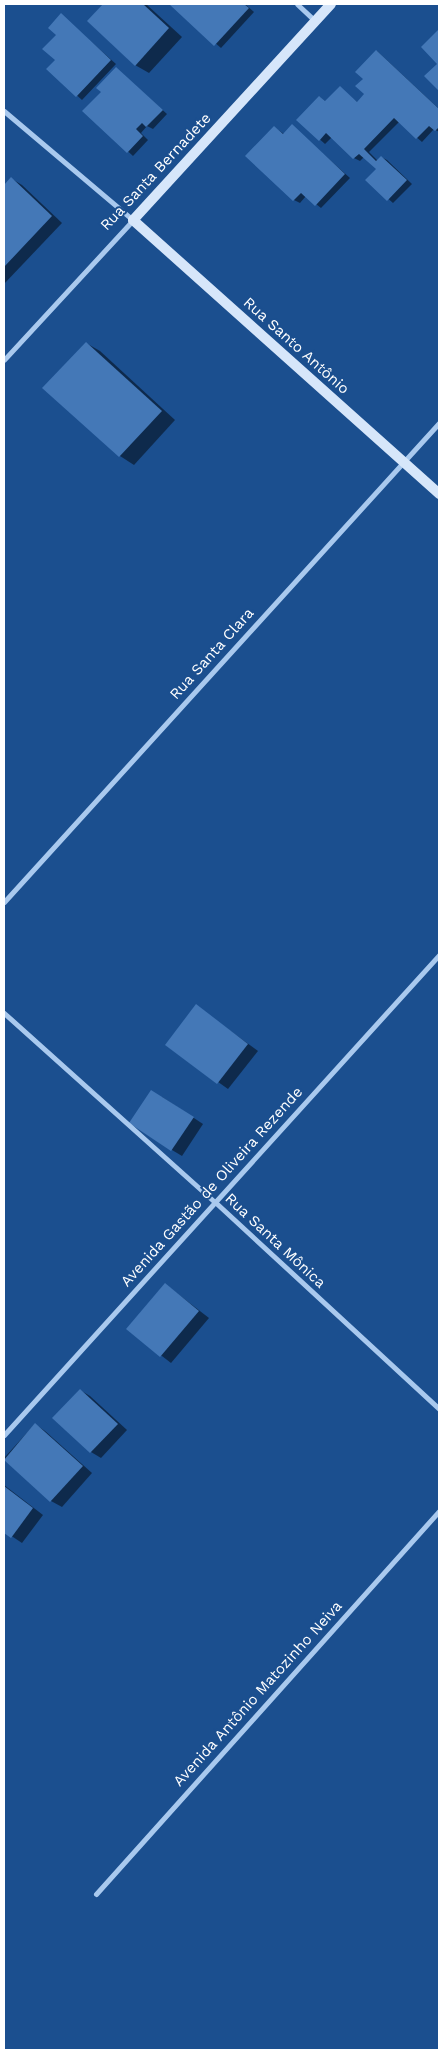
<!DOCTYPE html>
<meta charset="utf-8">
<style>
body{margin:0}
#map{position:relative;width:443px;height:2054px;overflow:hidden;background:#1b4f8f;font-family:"Work Sans",sans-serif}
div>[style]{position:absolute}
.shadow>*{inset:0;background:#0007}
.building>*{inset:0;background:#4478b7}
.minor>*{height:5px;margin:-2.5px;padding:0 2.5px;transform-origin:2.5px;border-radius:2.5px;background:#a9c9ee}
.secondary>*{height:10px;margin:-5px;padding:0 5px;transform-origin:5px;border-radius:5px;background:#d6e6fa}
span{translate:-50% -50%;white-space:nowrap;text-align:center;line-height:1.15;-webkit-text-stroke:4px #1b4f8f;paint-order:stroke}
.street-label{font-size:15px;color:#fff}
.frame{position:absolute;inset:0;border:5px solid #fff;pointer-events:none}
</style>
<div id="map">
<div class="shadow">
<div style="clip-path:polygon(104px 4px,146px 4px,182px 37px,149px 73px,135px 65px,88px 21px)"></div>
<div style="clip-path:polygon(170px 4px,245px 4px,254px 12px,221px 48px)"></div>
<div style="clip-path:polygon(61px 15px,116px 64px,82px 100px,48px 69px,56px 60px)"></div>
<div style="clip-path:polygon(439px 31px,439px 89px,426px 76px,439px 64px,423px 47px)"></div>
<div style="clip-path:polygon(377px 51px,439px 109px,439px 132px,434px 129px,422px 142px,399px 122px,369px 152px,378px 161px,381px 157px,387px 160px,412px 184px,393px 203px,367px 180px,378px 169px,364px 157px,360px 161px,354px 158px,332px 137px,325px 144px,298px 120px,320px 97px,326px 102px,340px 88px,358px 103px,366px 94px,365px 79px)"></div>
<div style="clip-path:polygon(116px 68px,167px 114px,153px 129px,147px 126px,141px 133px,148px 140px,133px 156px,84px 111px,102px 92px)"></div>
<div style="clip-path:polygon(292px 126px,350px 178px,321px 208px,306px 196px,300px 203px,294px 200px,247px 156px,274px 127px,284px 134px)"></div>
<div style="clip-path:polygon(12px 179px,22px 185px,62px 223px,4px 284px,4px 187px)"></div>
<div style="clip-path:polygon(86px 343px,100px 351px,175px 420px,134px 465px,120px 456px,44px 388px)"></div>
<div style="clip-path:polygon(196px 1006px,258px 1051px,228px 1089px,166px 1045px)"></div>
<div style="clip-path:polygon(162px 1097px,203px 1124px,182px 1156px,172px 1150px)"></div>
<div style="clip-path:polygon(165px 1284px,209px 1318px,171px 1363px,127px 1329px)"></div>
<div style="clip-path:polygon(80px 1390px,90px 1396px,127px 1430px,101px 1458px,91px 1452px)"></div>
<div style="clip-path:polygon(35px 1424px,45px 1431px,92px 1473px,62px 1507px,51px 1501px,4px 1458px)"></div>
<div style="clip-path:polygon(4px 1485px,43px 1515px,22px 1543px,4px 1531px)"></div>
</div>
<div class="building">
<div style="clip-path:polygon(103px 4px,143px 4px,169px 28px,135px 66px,87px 21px)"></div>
<div style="clip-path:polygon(169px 4px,244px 4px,249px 8px,214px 46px)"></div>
<div style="clip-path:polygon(61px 13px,111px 60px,76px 97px,46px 69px,55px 60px,42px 49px,56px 35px,48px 28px)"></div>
<div style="clip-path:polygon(439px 29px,439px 91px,424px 76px,437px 64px,421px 47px)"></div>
<div style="clip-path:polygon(376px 50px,439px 109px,439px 127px,435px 131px,429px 126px,416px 139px,394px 118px,364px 149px,376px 161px,381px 156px,407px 180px,387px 201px,365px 180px,376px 169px,359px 154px,353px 159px,326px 133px,319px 141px,296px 120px,319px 96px,325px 101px,340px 86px,357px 102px,364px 94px,355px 86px,363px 79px,355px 72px)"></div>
<div style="clip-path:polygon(116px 67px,163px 110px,146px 127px,142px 123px,136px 129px,143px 136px,127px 153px,82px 111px,101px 92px,96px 88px)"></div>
<div style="clip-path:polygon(292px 124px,345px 174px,315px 206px,301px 193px,293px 201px,245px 156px,274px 126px,283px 134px)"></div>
<div style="clip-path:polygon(11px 177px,52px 216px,4px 267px,4px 185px)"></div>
<div style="clip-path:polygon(86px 342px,162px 411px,119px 457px,42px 388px)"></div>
<div style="clip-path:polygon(196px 1004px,248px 1044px,217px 1084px,165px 1045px)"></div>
<div style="clip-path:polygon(151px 1090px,194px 1117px,171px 1151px,129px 1123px)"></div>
<div style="clip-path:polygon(165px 1283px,199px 1311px,160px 1357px,126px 1329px)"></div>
<div style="clip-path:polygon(80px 1389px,118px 1424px,90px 1453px,52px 1418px)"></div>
<div style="clip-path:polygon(35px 1423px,83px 1466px,50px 1502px,4px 1460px)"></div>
<div style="clip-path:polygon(4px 1486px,33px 1508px,11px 1538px,4px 1533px)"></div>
</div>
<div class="minor">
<div style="left:297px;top:4px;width:25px;rotate:43deg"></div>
<div style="left:4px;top:111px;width:169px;rotate:40.2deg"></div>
<div style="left:133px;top:220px;width:190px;rotate:132.7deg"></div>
<div style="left:4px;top:902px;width:647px;rotate:-47.76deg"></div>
<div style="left:4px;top:1013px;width:283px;rotate:41.9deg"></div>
<div style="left:215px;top:1202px;width:305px;rotate:42.7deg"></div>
<div style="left:4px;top:1435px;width:648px;rotate:-47.82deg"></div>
<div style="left:96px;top:1894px;width:514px;rotate:-48.15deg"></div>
</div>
<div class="secondary">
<div style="left:331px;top:4px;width:293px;rotate:132.5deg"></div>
<div style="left:133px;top:220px;width:411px;rotate:41.8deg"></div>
</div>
<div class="street-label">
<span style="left:156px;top:172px;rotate:-47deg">Rua Santa Bernadete</span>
<span style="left:296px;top:346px;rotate:42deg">Rua Santo Antônio</span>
<span style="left:212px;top:654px;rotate:-48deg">Rua Santa Clara</span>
<span style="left:212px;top:1187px;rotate:-48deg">Avenida Gastão de Oliveira Rezende</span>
<span style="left:275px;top:1241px;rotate:43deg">Rua Santa Mônica</span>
<span style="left:258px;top:1694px;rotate:-48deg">Avenida Antônio Matozinho Neiva</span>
</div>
<div class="frame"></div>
</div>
